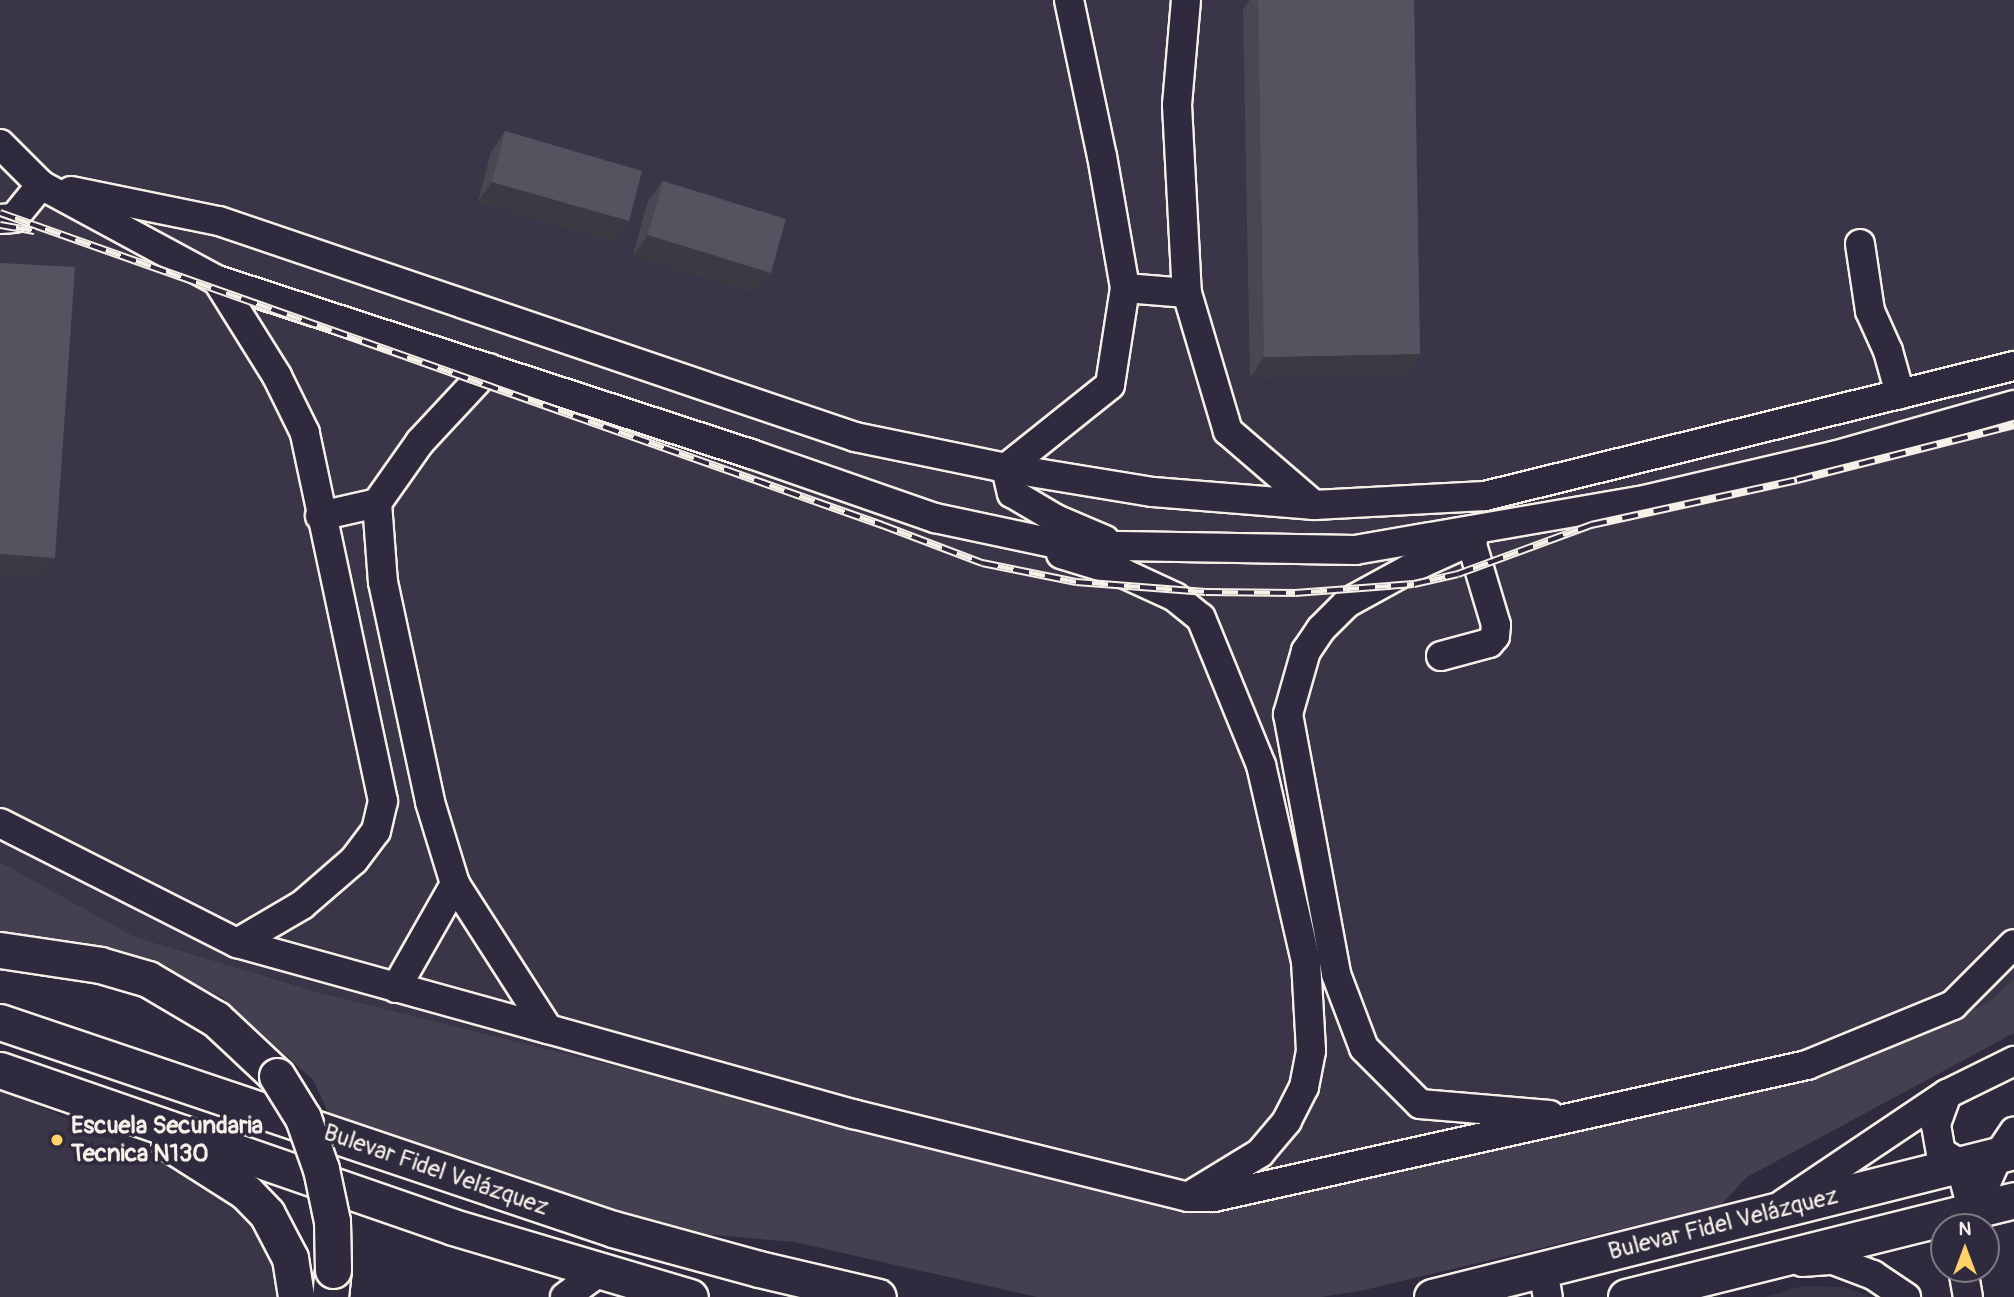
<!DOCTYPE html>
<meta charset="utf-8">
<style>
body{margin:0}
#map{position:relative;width:2014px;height:1297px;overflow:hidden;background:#2f2a3d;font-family:Pangolin,sans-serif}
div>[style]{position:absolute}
.built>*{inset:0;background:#3b3647}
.green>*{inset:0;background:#454050}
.roads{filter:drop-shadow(2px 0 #f4f1e8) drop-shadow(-2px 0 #f4f1e8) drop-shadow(0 2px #f4f1e8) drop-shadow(0 -2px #f4f1e8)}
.minor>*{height:28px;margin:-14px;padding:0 14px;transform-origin:14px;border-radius:14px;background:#2f2a3d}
.major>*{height:35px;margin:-17.5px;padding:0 17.5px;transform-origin:17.5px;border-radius:17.5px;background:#2f2a3d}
.rail>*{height:8px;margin-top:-4px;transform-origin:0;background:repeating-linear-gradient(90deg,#2f2a3d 0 16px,#f4f1e8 0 32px);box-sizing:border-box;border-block:2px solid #f4f1e8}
.bridges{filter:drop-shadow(2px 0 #f4f1e8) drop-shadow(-2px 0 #f4f1e8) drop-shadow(0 2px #f4f1e8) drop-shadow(0 -2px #f4f1e8)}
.major-bridge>*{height:35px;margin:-17.5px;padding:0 17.5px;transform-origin:17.5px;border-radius:17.5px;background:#2f2a3d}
.wall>*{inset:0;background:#4a4752}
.shaded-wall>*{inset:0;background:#3c3942}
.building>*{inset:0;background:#56525f}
.dots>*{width:19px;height:19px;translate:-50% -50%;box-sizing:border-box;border:4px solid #2f2a3d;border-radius:50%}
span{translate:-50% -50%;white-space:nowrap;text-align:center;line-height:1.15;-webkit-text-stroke:7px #2f2a3d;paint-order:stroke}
.poi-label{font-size:24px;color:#f4f1e8;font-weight:700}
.left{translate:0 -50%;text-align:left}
.street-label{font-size:24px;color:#f4f1e8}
.north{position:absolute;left:1930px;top:1213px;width:70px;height:70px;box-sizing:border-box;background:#2f2a3d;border:2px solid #7e7a81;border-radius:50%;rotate:0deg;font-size:19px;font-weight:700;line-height:28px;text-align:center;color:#f4f1e8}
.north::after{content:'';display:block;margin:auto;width:24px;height:32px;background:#ffd166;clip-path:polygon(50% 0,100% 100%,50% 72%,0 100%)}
</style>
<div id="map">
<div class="built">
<div style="clip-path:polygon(0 0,2014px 0,2014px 979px,1988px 1003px,1810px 1076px,1211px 1214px,317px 992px,135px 937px,0 862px)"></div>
<div style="clip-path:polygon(0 1088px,229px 1193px,260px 1232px,277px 1280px,278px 1297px,0 1297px)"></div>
<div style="clip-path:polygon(1802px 1286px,1844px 1287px,1871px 1297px,1765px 1297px)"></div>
</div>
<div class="green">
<div style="clip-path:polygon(0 862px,135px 937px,317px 992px,1211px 1214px,1810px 1076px,1988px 1003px,2014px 979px,2014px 1033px,1747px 1177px,1721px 1205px,1360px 1291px,1321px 1297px,1037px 1297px,794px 1242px,671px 1231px,330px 1117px,314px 1081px,222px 997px,143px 960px,0 933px)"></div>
</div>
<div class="roads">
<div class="minor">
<div style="left:1069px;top:0;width:159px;rotate:78.1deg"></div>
<div style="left:1102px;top:156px;width:134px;rotate:80.1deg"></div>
<div style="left:1125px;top:288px;width:98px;rotate:98.8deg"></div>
<div style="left:1110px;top:385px;width:133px;rotate:141.4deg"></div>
<div style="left:1006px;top:468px;width:26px;rotate:77deg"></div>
<div style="left:1012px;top:493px;width:51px;rotate:30.6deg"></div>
<div style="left:1056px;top:519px;width:53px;rotate:23.2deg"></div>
<div style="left:1186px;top:0;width:105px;rotate:94.9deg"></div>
<div style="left:1177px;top:105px;width:188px;rotate:87deg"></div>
<div style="left:1187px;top:293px;width:144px;rotate:73.5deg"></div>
<div style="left:1228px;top:431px;width:113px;rotate:40.7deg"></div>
<div style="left:0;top:144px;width:58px;rotate:45deg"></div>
<div style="left:41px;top:185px;width:200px;rotate:28.4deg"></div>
<div style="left:217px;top:280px;width:562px;rotate:18.05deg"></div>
<div style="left:751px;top:454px;width:195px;rotate:19.2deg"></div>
<div style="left:935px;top:518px;width:130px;rotate:12deg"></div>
<div style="left:1062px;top:545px;width:293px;rotate:1deg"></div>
<div style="left:1355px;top:550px;width:289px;rotate:-9.8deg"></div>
<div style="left:1640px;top:501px;width:199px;rotate:-13.1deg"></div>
<div style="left:1834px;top:456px;width:187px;rotate:-15.8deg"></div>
<div style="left:71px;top:191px;width:151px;rotate:11.5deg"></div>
<div style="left:219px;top:221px;width:672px;rotate:18.76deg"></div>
<div style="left:855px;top:437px;width:154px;rotate:11.6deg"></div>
<div style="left:1006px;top:468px;width:149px;rotate:9.3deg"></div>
<div style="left:1153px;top:492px;width:162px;rotate:4.6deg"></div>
<div style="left:1314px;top:505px;width:171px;rotate:-3deg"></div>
<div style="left:1485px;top:496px;width:545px;rotate:-13.81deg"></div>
<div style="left:0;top:219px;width:14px;rotate:-4deg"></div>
<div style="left:14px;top:218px;width:43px;rotate:-50.7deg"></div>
<div style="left:1860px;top:244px;width:68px;rotate:81.5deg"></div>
<div style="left:1870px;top:311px;width:44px;rotate:65.8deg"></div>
<div style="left:1888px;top:351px;width:45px;rotate:74.4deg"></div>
<div style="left:1125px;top:288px;width:62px;rotate:4.6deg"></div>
<div style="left:489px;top:368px;width:101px;rotate:133deg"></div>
<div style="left:420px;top:442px;width:75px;rotate:125.2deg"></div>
<div style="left:377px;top:503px;width:79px;rotate:85.7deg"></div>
<div style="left:383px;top:582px;width:225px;rotate:77.9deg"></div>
<div style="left:430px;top:802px;width:86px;rotate:73deg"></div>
<div style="left:455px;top:884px;width:172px;rotate:57.3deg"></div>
<div style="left:548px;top:1029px;width:317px;rotate:15.6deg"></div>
<div style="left:853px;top:1114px;width:345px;rotate:13.9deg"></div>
<div style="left:1188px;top:1197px;width:26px"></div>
<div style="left:1214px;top:1197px;width:608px;rotate:-12.55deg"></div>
<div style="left:1807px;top:1065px;width:158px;rotate:-22.3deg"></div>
<div style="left:1953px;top:1005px;width:86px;rotate:-45deg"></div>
<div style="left:320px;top:516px;width:58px;rotate:-12.8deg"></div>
<div style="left:1473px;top:540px;width:70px;rotate:155.6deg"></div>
<div style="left:1409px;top:569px;width:71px;rotate:151.3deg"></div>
<div style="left:1347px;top:603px;width:37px;rotate:135deg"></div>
<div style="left:1321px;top:629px;width:27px;rotate:124deg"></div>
<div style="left:1306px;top:651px;width:66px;rotate:105.9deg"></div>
<div style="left:1288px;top:714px;width:264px;rotate:79.5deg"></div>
<div style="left:1336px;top:974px;width:79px;rotate:69.3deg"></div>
<div style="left:1364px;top:1048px;width:79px;rotate:45deg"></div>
<div style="left:1420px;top:1104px;width:130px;rotate:4.8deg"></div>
<div style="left:1061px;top:554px;width:65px;rotate:17deg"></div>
<div style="left:1123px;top:573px;width:57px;rotate:24.8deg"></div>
<div style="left:1175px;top:597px;width:33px;rotate:39deg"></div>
<div style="left:1201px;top:618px;width:159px;rotate:67.8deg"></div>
<div style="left:1261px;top:765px;width:201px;rotate:77.1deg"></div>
<div style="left:1306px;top:961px;width:90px;rotate:86.8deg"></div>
<div style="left:1311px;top:1051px;width:37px;rotate:101deg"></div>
<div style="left:1304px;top:1087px;width:38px;rotate:117deg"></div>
<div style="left:1287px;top:1121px;width:42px;rotate:130.2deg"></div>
<div style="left:1260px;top:1153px;width:81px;rotate:148.7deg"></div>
<div style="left:1441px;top:656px;width:50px;rotate:-15.2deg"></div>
<div style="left:1489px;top:643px;width:9px;rotate:-49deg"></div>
<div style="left:1495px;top:636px;width:11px;rotate:-85deg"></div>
<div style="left:1496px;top:625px;width:88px;rotate:-106.6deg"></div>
<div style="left:0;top:823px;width:266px;rotate:26.9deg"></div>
<div style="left:237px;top:943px;width:75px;rotate:-30.3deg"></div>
<div style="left:302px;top:905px;width:69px;rotate:-40.9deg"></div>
<div style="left:354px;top:860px;width:36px;rotate:-53deg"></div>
<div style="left:376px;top:831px;width:31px;rotate:-77deg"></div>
<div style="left:383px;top:801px;width:376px;rotate:-102deg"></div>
<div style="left:305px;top:433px;width:64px;rotate:-116.2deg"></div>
<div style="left:277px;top:376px;width:113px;rotate:-122deg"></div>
<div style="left:237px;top:943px;width:323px;rotate:15.5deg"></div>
<div style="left:396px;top:988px;width:120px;rotate:-60.4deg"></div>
<div style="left:1947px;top:1094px;width:33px;rotate:110deg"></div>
<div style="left:1936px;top:1125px;width:27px;rotate:80deg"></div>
<div style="left:1941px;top:1152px;width:22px;rotate:32deg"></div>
<div style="left:1960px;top:1164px;width:50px;rotate:74.8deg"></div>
<div style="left:1973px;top:1212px;width:15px;rotate:101deg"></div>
<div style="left:1783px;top:1204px;width:197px;rotate:-33.9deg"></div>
<div style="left:1947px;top:1094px;width:75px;rotate:-26.2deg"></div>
<div style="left:1973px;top:1212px;width:64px;rotate:-65.9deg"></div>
<div style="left:1999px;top:1154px;width:27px;rotate:-56deg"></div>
<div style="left:1802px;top:1262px;width:31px;rotate:-4deg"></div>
<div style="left:1833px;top:1260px;width:43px;rotate:20.6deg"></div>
<div style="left:1873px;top:1275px;width:40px;rotate:34deg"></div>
<div style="left:1963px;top:1269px;width:28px;rotate:80deg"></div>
<div style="left:1543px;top:1270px;width:27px;rotate:80deg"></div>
<div style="left:565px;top:1297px;width:42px;rotate:-36.3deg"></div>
</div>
<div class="major">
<div style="left:0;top:950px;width:101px;rotate:8.5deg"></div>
<div style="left:100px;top:965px;width:50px;rotate:16.3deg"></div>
<div style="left:148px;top:979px;width:79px;rotate:30.5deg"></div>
<div style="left:216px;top:1019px;width:83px;rotate:43.1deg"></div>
<div style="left:0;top:1022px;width:647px;rotate:18.66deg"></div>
<div style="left:613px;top:1229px;width:151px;rotate:15.3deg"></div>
<div style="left:759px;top:1269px;width:122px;rotate:13.2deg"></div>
<div style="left:0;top:1070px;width:479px;rotate:19.1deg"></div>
<div style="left:453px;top:1227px;width:247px;rotate:16.5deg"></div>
<div style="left:169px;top:1143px;width:91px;rotate:32.5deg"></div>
<div style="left:246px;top:1192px;width:30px;rotate:46deg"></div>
<div style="left:267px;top:1214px;width:50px;rotate:62.4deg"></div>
<div style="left:290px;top:1258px;width:39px;rotate:81deg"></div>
<div style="left:330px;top:1297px;width:27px;rotate:-84deg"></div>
<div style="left:1432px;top:1297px;width:600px;rotate:-14.08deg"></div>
<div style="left:1626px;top:1297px;width:400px;rotate:-14deg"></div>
</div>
</div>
<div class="rail">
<div style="left:0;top:213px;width:936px;rotate:19.48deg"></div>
<div style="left:882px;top:525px;width:107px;rotate:20.8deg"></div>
<div style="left:982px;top:563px;width:96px;rotate:11.4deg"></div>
<div style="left:1076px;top:582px;width:130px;rotate:4.4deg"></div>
<div style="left:1206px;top:592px;width:89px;rotate:0.6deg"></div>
<div style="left:1295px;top:593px;width:119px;rotate:-4.3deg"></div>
<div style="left:1414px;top:584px;width:45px;rotate:-12.8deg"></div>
<div style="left:1458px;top:574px;width:142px;rotate:-20.2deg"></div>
<div style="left:1591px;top:525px;width:211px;rotate:-12.3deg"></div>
<div style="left:1797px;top:480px;width:224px;rotate:-14.2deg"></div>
<div style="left:0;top:225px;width:35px;rotate:10deg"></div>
</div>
<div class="bridges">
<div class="major-bridge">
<div style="left:277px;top:1076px;width:49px;rotate:58.2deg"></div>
<div style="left:303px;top:1118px;width:54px;rotate:70.6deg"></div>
<div style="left:321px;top:1169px;width:53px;rotate:78.1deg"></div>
<div style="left:332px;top:1221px;width:49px;rotate:88.8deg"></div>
</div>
</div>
<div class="wall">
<div style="clip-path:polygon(1250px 0,1414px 0,1420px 354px,1406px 374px,1250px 378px,1243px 9px)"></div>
<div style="clip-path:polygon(505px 131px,615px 241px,478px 202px,491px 152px)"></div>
<div style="clip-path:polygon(663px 181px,771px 273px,756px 293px,633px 255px,648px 201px)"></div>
</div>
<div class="shaded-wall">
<div style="clip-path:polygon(492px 182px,629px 221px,615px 241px,478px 202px)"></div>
<div style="clip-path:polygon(648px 235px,771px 273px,756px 293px,633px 255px)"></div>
<div style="clip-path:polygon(1420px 354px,1406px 374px,1250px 378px,1264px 357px)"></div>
<div style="clip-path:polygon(0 554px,55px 558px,40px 578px,0 575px)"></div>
</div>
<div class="building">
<div style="clip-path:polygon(1258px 0,1414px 0,1420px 354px,1264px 357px)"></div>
<div style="clip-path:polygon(505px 131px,642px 171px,629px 221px,492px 182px)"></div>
<div style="clip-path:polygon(663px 181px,786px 219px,771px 273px,648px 235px)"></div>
<div style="clip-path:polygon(0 263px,75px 267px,55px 558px,0 554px)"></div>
</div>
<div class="dots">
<div style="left:57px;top:1140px;background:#ffd166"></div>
</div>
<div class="poi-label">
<span class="left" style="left:71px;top:1140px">Escuela Secundaria<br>Tecnica N130</span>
</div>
<div class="street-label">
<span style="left:436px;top:1170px;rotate:19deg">Bulevar Fidel Velázquez</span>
<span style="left:1723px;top:1224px;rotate:-14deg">Bulevar Fidel Velázquez</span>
</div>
<div class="north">N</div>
</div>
